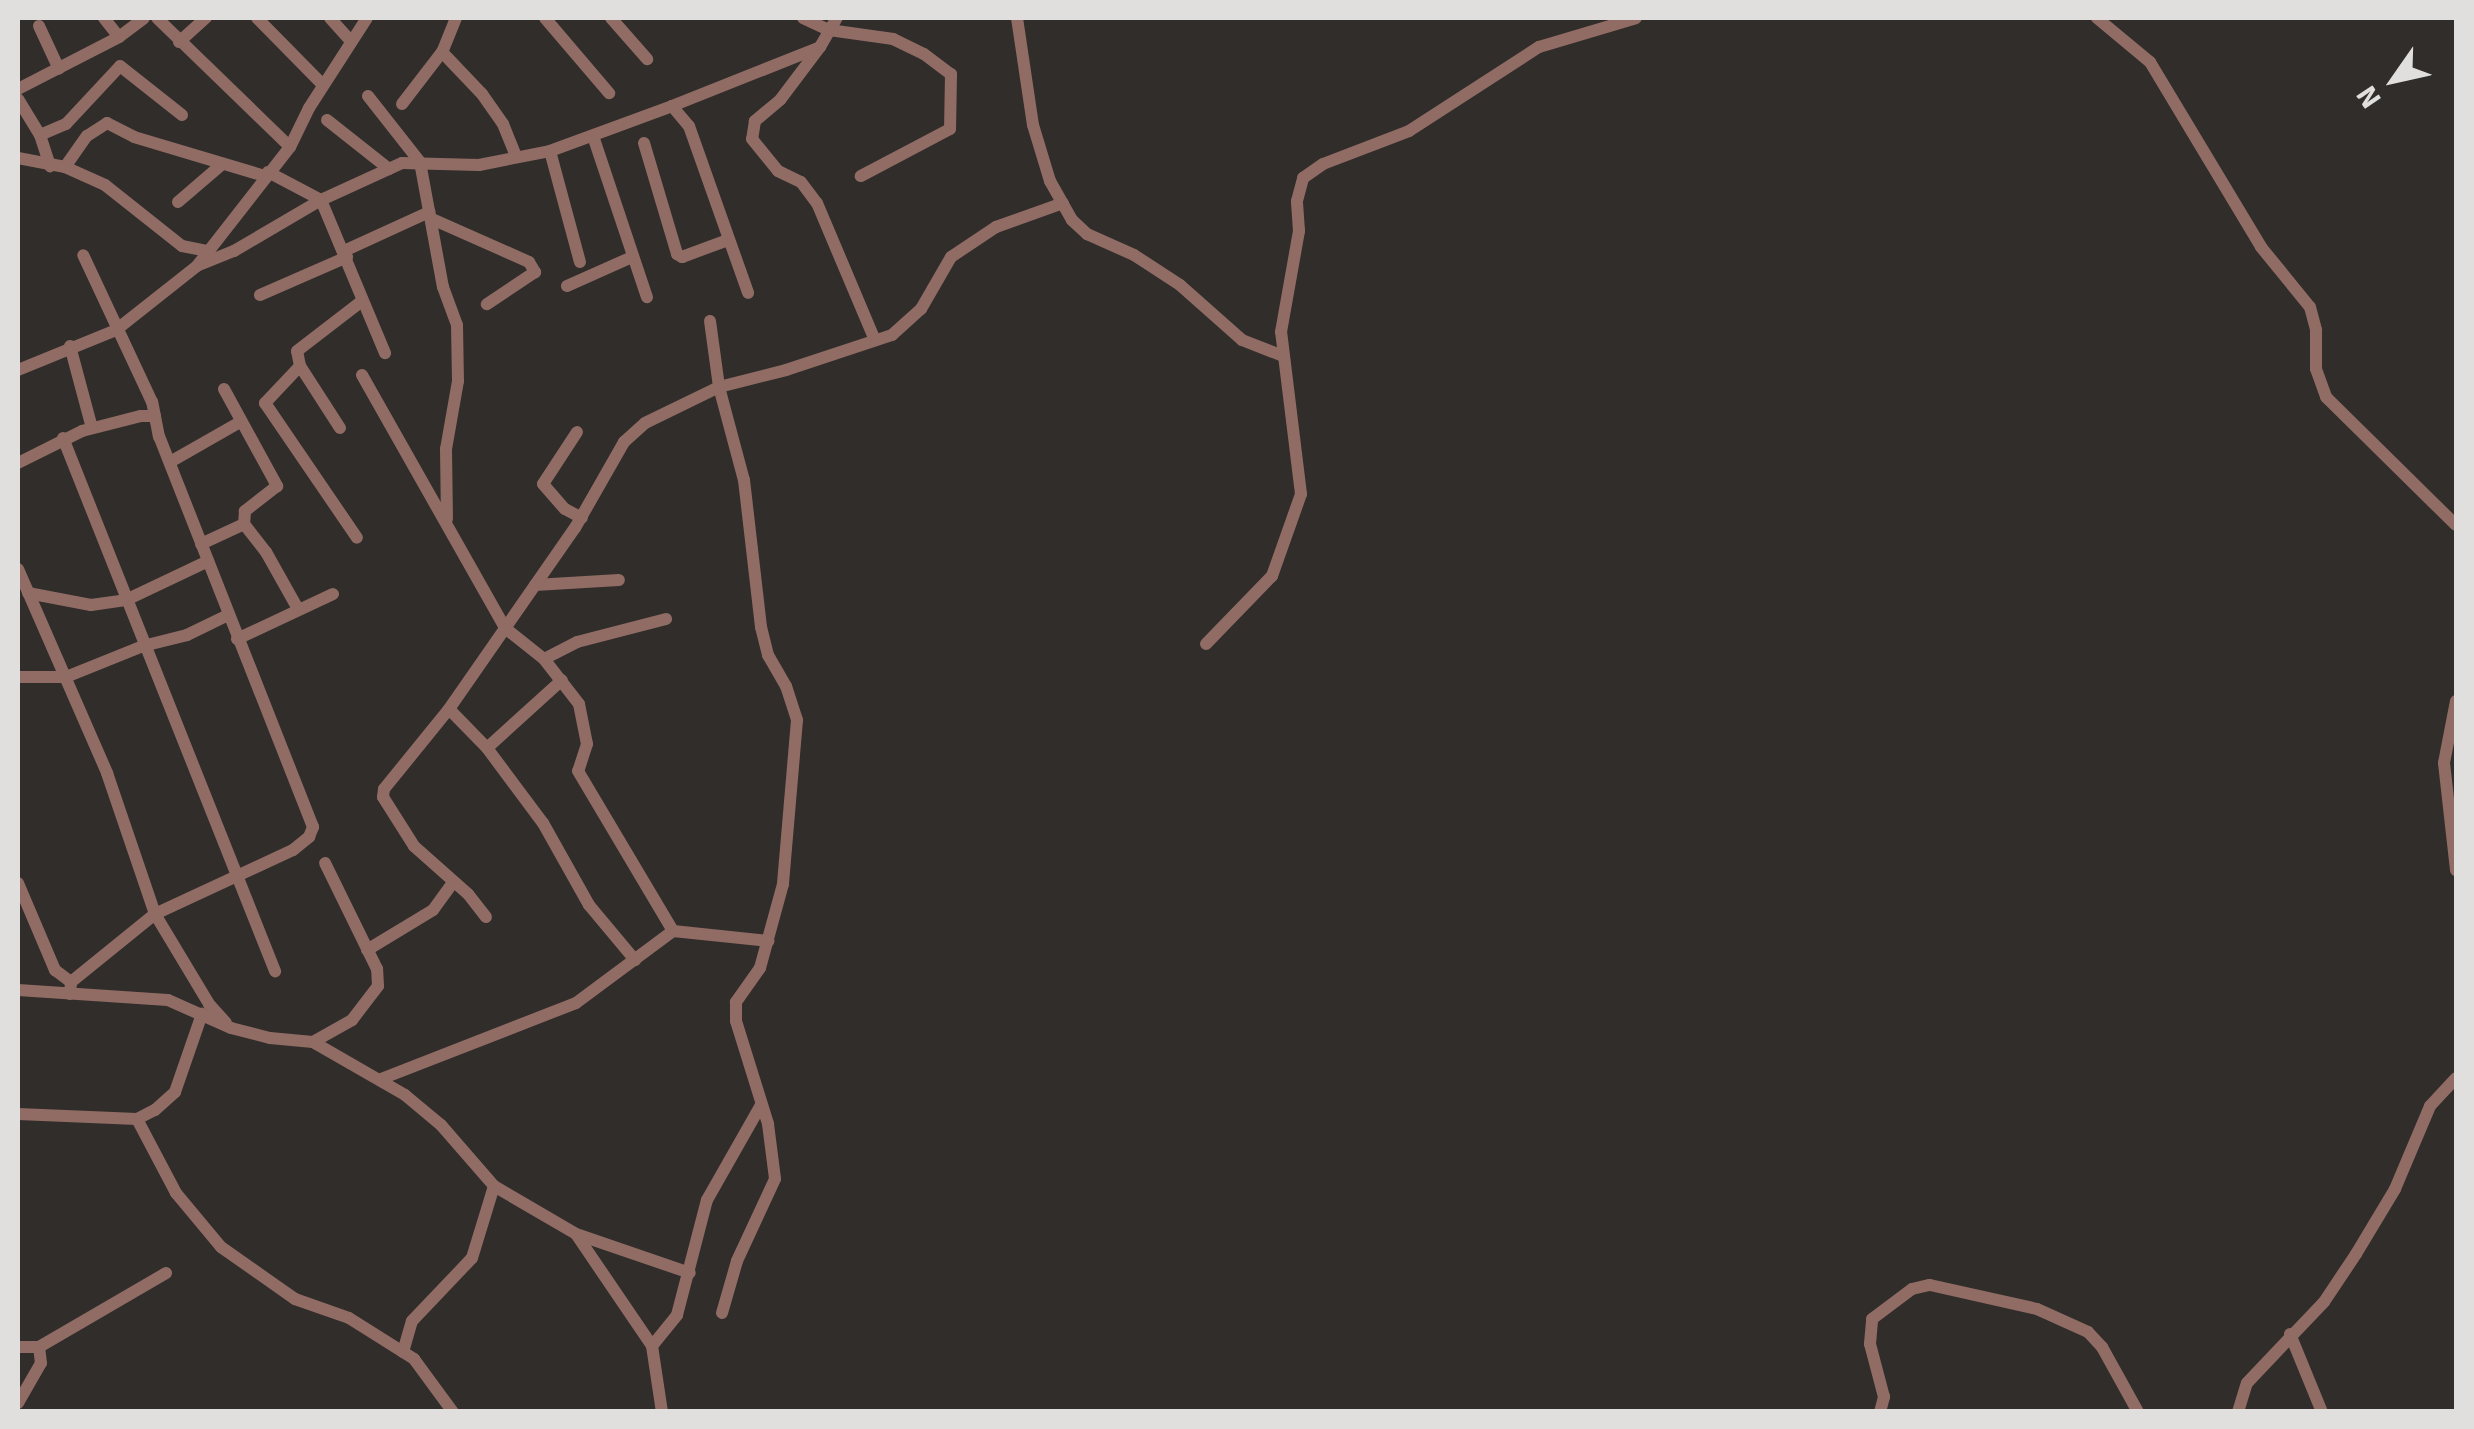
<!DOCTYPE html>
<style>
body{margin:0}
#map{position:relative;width:2474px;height:1429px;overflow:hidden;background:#302d2b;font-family:Signika,sans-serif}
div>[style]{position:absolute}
.minor>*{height:12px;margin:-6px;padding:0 6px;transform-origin:6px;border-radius:6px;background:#916c64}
span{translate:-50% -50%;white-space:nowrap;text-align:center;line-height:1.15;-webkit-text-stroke:8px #302d2b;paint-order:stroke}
.frame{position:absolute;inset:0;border:20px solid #e1dfde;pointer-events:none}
.north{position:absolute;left:2344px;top:30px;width:100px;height:100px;-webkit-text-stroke:8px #302d2b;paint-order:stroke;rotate:236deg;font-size:28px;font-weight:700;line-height:40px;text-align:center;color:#e1dfde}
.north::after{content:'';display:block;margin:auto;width:35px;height:45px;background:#e1dfde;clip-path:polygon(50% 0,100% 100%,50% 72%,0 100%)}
</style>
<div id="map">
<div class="minor">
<div style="left:104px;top:18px;width:24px;rotate:52deg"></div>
<div style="left:157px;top:18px;width:185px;rotate:44.1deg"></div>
<div style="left:257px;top:18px;width:94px;rotate:45.4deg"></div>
<div style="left:330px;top:18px;width:31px;rotate:48deg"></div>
<div style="left:456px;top:18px;width:37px;rotate:112deg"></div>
<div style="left:442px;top:52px;width:58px;rotate:46.4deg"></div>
<div style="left:482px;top:94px;width:37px;rotate:55deg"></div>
<div style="left:503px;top:124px;width:35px;rotate:68deg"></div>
<div style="left:545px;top:18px;width:99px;rotate:49.5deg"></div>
<div style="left:611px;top:18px;width:55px;rotate:48.7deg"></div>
<div style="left:803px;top:18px;width:29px;rotate:25deg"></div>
<div style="left:829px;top:30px;width:65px;rotate:8deg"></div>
<div style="left:893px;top:39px;width:34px;rotate:26deg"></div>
<div style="left:924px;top:54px;width:34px;rotate:37deg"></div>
<div style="left:951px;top:74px;width:55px;rotate:91deg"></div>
<div style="left:950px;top:129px;width:101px;rotate:152.2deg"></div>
<div style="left:1017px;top:18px;width:108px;rotate:81.5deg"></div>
<div style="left:1033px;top:125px;width:59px;rotate:73.1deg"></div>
<div style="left:1050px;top:181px;width:45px;rotate:60.6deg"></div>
<div style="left:1072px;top:220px;width:21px;rotate:43deg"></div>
<div style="left:1087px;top:234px;width:51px;rotate:24.1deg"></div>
<div style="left:1134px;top:255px;width:55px;rotate:33.1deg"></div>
<div style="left:1180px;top:285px;width:83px;rotate:41.6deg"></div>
<div style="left:1242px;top:340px;width:44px;rotate:21.3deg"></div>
<div style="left:2097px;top:18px;width:69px;rotate:39.7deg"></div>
<div style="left:2150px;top:62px;width:216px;rotate:59deg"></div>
<div style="left:2261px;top:247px;width:77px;rotate:50.8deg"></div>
<div style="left:2310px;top:307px;width:24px;rotate:75deg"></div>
<div style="left:2316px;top:330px;width:39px;rotate:90deg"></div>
<div style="left:2316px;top:369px;width:30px;rotate:70deg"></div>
<div style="left:2326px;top:397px;width:182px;rotate:44.6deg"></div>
<div style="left:39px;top:26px;width:47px;rotate:65.1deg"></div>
<div style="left:179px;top:42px;width:36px;rotate:-42deg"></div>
<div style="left:820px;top:47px;width:66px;rotate:127deg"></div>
<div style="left:780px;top:100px;width:33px;rotate:140deg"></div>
<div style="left:755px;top:121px;width:18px;rotate:99deg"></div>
<div style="left:752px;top:139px;width:41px;rotate:50.9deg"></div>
<div style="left:778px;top:171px;width:25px;rotate:26deg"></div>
<div style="left:801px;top:182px;width:26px;rotate:53deg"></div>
<div style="left:817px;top:203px;width:149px;rotate:67.1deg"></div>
<div style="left:18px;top:89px;width:114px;rotate:-27.2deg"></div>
<div style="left:119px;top:37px;width:31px;rotate:-37deg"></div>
<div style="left:368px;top:96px;width:84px;rotate:51.8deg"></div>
<div style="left:420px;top:162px;width:127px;rotate:79.6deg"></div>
<div style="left:443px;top:287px;width:40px;rotate:69.8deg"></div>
<div style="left:457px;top:325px;width:56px;rotate:89deg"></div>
<div style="left:458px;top:381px;width:69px;rotate:100deg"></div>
<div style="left:446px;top:449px;width:70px;rotate:89.2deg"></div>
<div style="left:18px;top:99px;width:42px;rotate:58.6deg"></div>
<div style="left:40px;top:135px;width:33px;rotate:72deg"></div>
<div style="left:402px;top:104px;width:66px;rotate:-52.4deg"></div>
<div style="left:672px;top:106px;width:159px;rotate:-21.7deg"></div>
<div style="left:820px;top:47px;width:34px;rotate:-60deg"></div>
<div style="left:327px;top:120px;width:79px;rotate:38.3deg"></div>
<div style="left:40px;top:135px;width:28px;rotate:-23deg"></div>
<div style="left:66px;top:124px;width:79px;rotate:-47deg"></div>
<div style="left:120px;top:66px;width:79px;rotate:38.3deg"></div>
<div style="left:593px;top:136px;width:170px;rotate:71.5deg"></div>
<div style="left:644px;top:143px;width:116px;rotate:73.4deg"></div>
<div style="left:677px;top:254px;width:6px;rotate:31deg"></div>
<div style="left:682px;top:257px;width:49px;rotate:-20.3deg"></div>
<div style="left:550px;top:151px;width:115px;rotate:74.9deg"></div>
<div style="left:18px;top:158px;width:48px;rotate:10.8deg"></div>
<div style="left:65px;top:167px;width:44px;rotate:24.2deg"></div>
<div style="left:105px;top:185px;width:98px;rotate:38.4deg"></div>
<div style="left:182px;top:246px;width:25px;rotate:11deg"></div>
<div style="left:65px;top:167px;width:38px;rotate:-55deg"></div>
<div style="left:87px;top:136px;width:24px;rotate:-33deg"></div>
<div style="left:107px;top:123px;width:30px;rotate:27deg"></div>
<div style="left:134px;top:137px;width:137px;rotate:16.6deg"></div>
<div style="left:268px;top:172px;width:60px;rotate:27.8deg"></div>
<div style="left:321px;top:200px;width:89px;rotate:-24.6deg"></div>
<div style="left:402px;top:163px;width:77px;rotate:1.5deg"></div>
<div style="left:479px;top:165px;width:72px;rotate:-11.2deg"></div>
<div style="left:550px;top:151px;width:130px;rotate:-20.2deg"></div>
<div style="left:672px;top:106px;width:26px;rotate:50deg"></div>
<div style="left:689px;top:126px;width:177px;rotate:70.5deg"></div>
<div style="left:178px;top:202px;width:57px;rotate:-40.7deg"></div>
<div style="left:432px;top:219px;width:106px;rotate:23.9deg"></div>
<div style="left:529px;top:262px;width:12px;rotate:59deg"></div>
<div style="left:535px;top:272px;width:58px;rotate:146.3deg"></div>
<div style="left:344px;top:251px;width:94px;rotate:-24.6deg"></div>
<div style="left:199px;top:265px;width:38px;rotate:-22deg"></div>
<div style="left:234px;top:251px;width:101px;rotate:-30.4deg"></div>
<div style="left:321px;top:200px;width:166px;rotate:67.3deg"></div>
<div style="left:567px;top:286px;width:71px;rotate:-24deg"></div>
<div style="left:260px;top:295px;width:95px;rotate:-23.6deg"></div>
<div style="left:710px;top:321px;width:67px;rotate:82.2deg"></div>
<div style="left:719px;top:387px;width:96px;rotate:75deg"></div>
<div style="left:744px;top:480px;width:148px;rotate:83.4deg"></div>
<div style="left:761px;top:627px;width:29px;rotate:76deg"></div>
<div style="left:768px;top:655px;width:36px;rotate:60deg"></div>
<div style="left:786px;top:686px;width:36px;rotate:72deg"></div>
<div style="left:797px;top:720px;width:165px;rotate:94.9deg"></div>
<div style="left:783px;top:884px;width:87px;rotate:105.3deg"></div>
<div style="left:760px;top:968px;width:42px;rotate:125.2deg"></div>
<div style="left:736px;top:1002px;width:19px;rotate:90deg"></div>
<div style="left:736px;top:1021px;width:108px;rotate:72.7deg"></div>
<div style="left:768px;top:1124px;width:55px;rotate:82.7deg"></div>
<div style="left:775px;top:1179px;width:90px;rotate:114.9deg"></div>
<div style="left:737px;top:1261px;width:54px;rotate:106.1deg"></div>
<div style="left:70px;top:346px;width:85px;rotate:75deg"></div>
<div style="left:300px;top:366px;width:51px;rotate:133.4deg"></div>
<div style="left:265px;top:403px;width:163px;rotate:55.7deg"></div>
<div style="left:18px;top:370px;width:106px;rotate:-22.2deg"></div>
<div style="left:116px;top:330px;width:103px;rotate:-38.3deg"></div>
<div style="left:197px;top:266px;width:151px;rotate:-52deg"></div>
<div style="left:290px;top:147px;width:43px;rotate:-64deg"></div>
<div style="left:309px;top:108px;width:107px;rotate:-57.2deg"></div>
<div style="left:362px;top:375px;width:291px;rotate:60.5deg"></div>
<div style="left:505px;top:628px;width:50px;rotate:38.5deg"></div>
<div style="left:544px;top:659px;width:57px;rotate:52.1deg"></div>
<div style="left:579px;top:704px;width:41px;rotate:78.7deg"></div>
<div style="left:587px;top:744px;width:28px;rotate:108deg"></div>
<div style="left:578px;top:771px;width:186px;rotate:59.3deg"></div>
<div style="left:224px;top:389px;width:111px;rotate:61.3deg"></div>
<div style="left:277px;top:486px;width:41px;rotate:142deg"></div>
<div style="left:245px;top:511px;width:13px;rotate:94deg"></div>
<div style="left:340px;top:428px;width:74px;rotate:-122.8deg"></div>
<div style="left:300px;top:366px;width:15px;rotate:-101deg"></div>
<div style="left:297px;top:351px;width:82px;rotate:-37.6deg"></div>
<div style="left:577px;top:432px;width:62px;rotate:123.2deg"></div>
<div style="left:543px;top:484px;width:33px;rotate:49deg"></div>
<div style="left:565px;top:509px;width:19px;rotate:28deg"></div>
<div style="left:63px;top:438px;width:574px;rotate:68.31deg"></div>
<div style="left:170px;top:462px;width:81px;rotate:-29.7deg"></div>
<div style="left:18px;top:463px;width:72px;rotate:-26.6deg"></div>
<div style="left:82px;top:431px;width:61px;rotate:-14.3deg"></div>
<div style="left:141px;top:416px;width:14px"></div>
<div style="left:201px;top:544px;width:47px;rotate:-24.9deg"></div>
<div style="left:244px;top:524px;width:36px;rotate:52deg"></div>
<div style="left:266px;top:552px;width:65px;rotate:60.7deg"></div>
<div style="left:18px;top:569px;width:223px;rotate:66.4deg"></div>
<div style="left:107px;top:773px;width:149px;rotate:71.2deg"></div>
<div style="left:155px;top:914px;width:105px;rotate:59deg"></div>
<div style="left:209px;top:1004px;width:25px;rotate:48deg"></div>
<div style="left:535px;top:585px;width:84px;rotate:-3.4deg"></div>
<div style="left:28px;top:593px;width:64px;rotate:10.8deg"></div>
<div style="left:91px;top:605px;width:35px;rotate:-8deg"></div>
<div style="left:126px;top:600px;width:91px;rotate:-25.4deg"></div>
<div style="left:237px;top:639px;width:106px;rotate:-25.1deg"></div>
<div style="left:1206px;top:644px;width:95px;rotate:-45.9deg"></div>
<div style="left:1272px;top:576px;width:87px;rotate:-70.5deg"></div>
<div style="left:1301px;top:494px;width:163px;rotate:-97deg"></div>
<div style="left:1281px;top:332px;width:103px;rotate:-79.9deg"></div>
<div style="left:1299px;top:231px;width:30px;rotate:-94deg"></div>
<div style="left:1297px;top:201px;width:24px;rotate:-75deg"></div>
<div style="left:1303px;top:178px;width:24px;rotate:-35deg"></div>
<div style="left:1323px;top:164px;width:92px;rotate:-21deg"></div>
<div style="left:1409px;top:131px;width:155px;rotate:-32.9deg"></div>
<div style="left:1539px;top:47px;width:101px;rotate:-16.6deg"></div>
<div style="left:544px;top:659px;width:37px;rotate:-27deg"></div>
<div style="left:577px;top:642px;width:92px;rotate:-14.5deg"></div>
<div style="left:18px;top:677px;width:48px"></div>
<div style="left:66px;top:677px;width:83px;rotate:-21.9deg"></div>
<div style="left:143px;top:646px;width:45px;rotate:-14deg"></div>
<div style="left:187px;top:635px;width:46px;rotate:-26deg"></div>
<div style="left:2456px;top:701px;width:63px;rotate:101deg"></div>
<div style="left:2444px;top:763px;width:108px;rotate:83.6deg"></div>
<div style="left:449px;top:709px;width:54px;rotate:45.7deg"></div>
<div style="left:487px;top:748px;width:94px;rotate:53.3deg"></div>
<div style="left:543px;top:823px;width:94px;rotate:60.7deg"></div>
<div style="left:589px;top:905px;width:72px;rotate:50.1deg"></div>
<div style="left:487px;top:748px;width:101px;rotate:-42.2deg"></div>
<div style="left:18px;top:883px;width:95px;rotate:67deg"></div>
<div style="left:55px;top:970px;width:20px;rotate:37deg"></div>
<div style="left:486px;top:917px;width:29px;rotate:-128deg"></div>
<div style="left:468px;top:894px;width:72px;rotate:-138.4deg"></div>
<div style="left:414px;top:846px;width:58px;rotate:-122.3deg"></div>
<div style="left:383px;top:797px;width:8px;rotate:-83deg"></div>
<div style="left:384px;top:789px;width:103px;rotate:-50.9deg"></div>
<div style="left:449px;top:709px;width:221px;rotate:-55.2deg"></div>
<div style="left:575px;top:528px;width:99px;rotate:-60.3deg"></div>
<div style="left:624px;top:442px;width:28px;rotate:-42deg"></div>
<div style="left:645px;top:423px;width:82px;rotate:-25.9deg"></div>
<div style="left:719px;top:387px;width:69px;rotate:-14.2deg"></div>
<div style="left:786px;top:370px;width:112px;rotate:-18.3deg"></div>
<div style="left:892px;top:335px;width:39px;rotate:-42deg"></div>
<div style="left:921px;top:309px;width:60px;rotate:-60deg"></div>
<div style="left:951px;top:257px;width:54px;rotate:-33.7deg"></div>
<div style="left:996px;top:227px;width:71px;rotate:-19.7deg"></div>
<div style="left:367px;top:950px;width:77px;rotate:-31.2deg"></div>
<div style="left:433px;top:910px;width:34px;rotate:-54deg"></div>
<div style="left:18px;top:990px;width:150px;rotate:3.8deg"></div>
<div style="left:168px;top:1000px;width:69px;rotate:24deg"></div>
<div style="left:231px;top:1028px;width:40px;rotate:14.4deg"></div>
<div style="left:270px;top:1038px;width:43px;rotate:5.3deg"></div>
<div style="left:313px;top:1042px;width:106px;rotate:29.9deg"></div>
<div style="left:405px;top:1095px;width:47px;rotate:39.8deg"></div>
<div style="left:441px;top:1125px;width:81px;rotate:49deg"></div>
<div style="left:494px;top:1186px;width:95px;rotate:30.3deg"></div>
<div style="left:576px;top:1234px;width:135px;rotate:55.8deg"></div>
<div style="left:652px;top:1346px;width:67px;rotate:81.4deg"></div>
<div style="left:70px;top:994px;width:12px;rotate:-85deg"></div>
<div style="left:71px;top:982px;width:108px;rotate:-39deg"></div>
<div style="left:155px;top:914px;width:152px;rotate:-24.9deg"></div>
<div style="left:293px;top:850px;width:21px;rotate:-39deg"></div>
<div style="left:309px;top:837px;width:11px;rotate:-68deg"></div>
<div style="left:313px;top:827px;width:419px;rotate:-111.5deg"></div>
<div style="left:159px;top:437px;width:36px;rotate:-101deg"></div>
<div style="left:152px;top:402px;width:162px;rotate:-115.1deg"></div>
<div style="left:313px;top:1042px;width:45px;rotate:-29.4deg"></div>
<div style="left:352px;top:1020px;width:43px;rotate:-52.6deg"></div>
<div style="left:378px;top:986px;width:17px;rotate:-93deg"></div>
<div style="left:377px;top:969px;width:118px;rotate:-116.1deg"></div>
<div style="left:381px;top:1079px;width:209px;rotate:-21.3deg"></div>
<div style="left:576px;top:1003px;width:121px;rotate:-36.6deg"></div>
<div style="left:673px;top:931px;width:96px;rotate:6deg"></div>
<div style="left:18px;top:1114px;width:119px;rotate:2.4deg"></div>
<div style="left:137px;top:1119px;width:20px;rotate:-27deg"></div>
<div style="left:155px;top:1110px;width:27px;rotate:-42deg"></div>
<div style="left:175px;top:1092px;width:83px;rotate:-70.9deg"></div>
<div style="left:137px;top:1119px;width:84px;rotate:62.2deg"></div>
<div style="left:176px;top:1193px;width:70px;rotate:50.2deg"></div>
<div style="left:221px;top:1247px;width:90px;rotate:35.1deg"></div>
<div style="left:295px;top:1299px;width:57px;rotate:19.4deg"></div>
<div style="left:349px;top:1318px;width:77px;rotate:32.2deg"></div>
<div style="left:414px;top:1359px;width:66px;rotate:53.7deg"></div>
<div style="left:579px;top:1235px;width:117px;rotate:18.9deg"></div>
<div style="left:2290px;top:1334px;width:84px;rotate:67.7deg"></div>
<div style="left:652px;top:1346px;width:40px;rotate:-51deg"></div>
<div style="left:677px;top:1315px;width:119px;rotate:-75.4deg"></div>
<div style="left:707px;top:1200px;width:109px;rotate:-60.4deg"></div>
<div style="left:18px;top:1347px;width:21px"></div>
<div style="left:39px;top:1347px;width:147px;rotate:-30.2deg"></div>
<div style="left:403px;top:1352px;width:32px;rotate:-74deg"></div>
<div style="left:412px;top:1321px;width:87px;rotate:-46.4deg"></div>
<div style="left:472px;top:1258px;width:75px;rotate:-73deg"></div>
<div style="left:18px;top:1403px;width:46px;rotate:-60.1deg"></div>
<div style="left:41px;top:1363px;width:16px;rotate:-97deg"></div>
<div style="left:1880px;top:1412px;width:16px;rotate:-75deg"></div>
<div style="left:1884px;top:1397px;width:55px;rotate:-104.8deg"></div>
<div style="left:1870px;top:1344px;width:25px;rotate:-85deg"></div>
<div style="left:1872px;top:1319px;width:50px;rotate:-36.9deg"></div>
<div style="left:1912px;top:1289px;width:18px;rotate:-13deg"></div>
<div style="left:1930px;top:1285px;width:110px;rotate:12.6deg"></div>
<div style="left:2037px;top:1309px;width:56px;rotate:24.3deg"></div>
<div style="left:2088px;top:1332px;width:21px;rotate:47deg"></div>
<div style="left:2102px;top:1347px;width:74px;rotate:61deg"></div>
<div style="left:2238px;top:1412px;width:30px;rotate:-73deg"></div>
<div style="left:2247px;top:1383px;width:112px;rotate:-46.5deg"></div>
<div style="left:2324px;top:1302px;width:58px;rotate:-56.3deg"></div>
<div style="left:2356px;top:1254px;width:76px;rotate:-59deg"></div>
<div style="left:2395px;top:1189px;width:90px;rotate:-67.1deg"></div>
<div style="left:2430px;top:1106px;width:38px;rotate:-47deg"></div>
</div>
<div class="frame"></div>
<div class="north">N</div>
</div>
